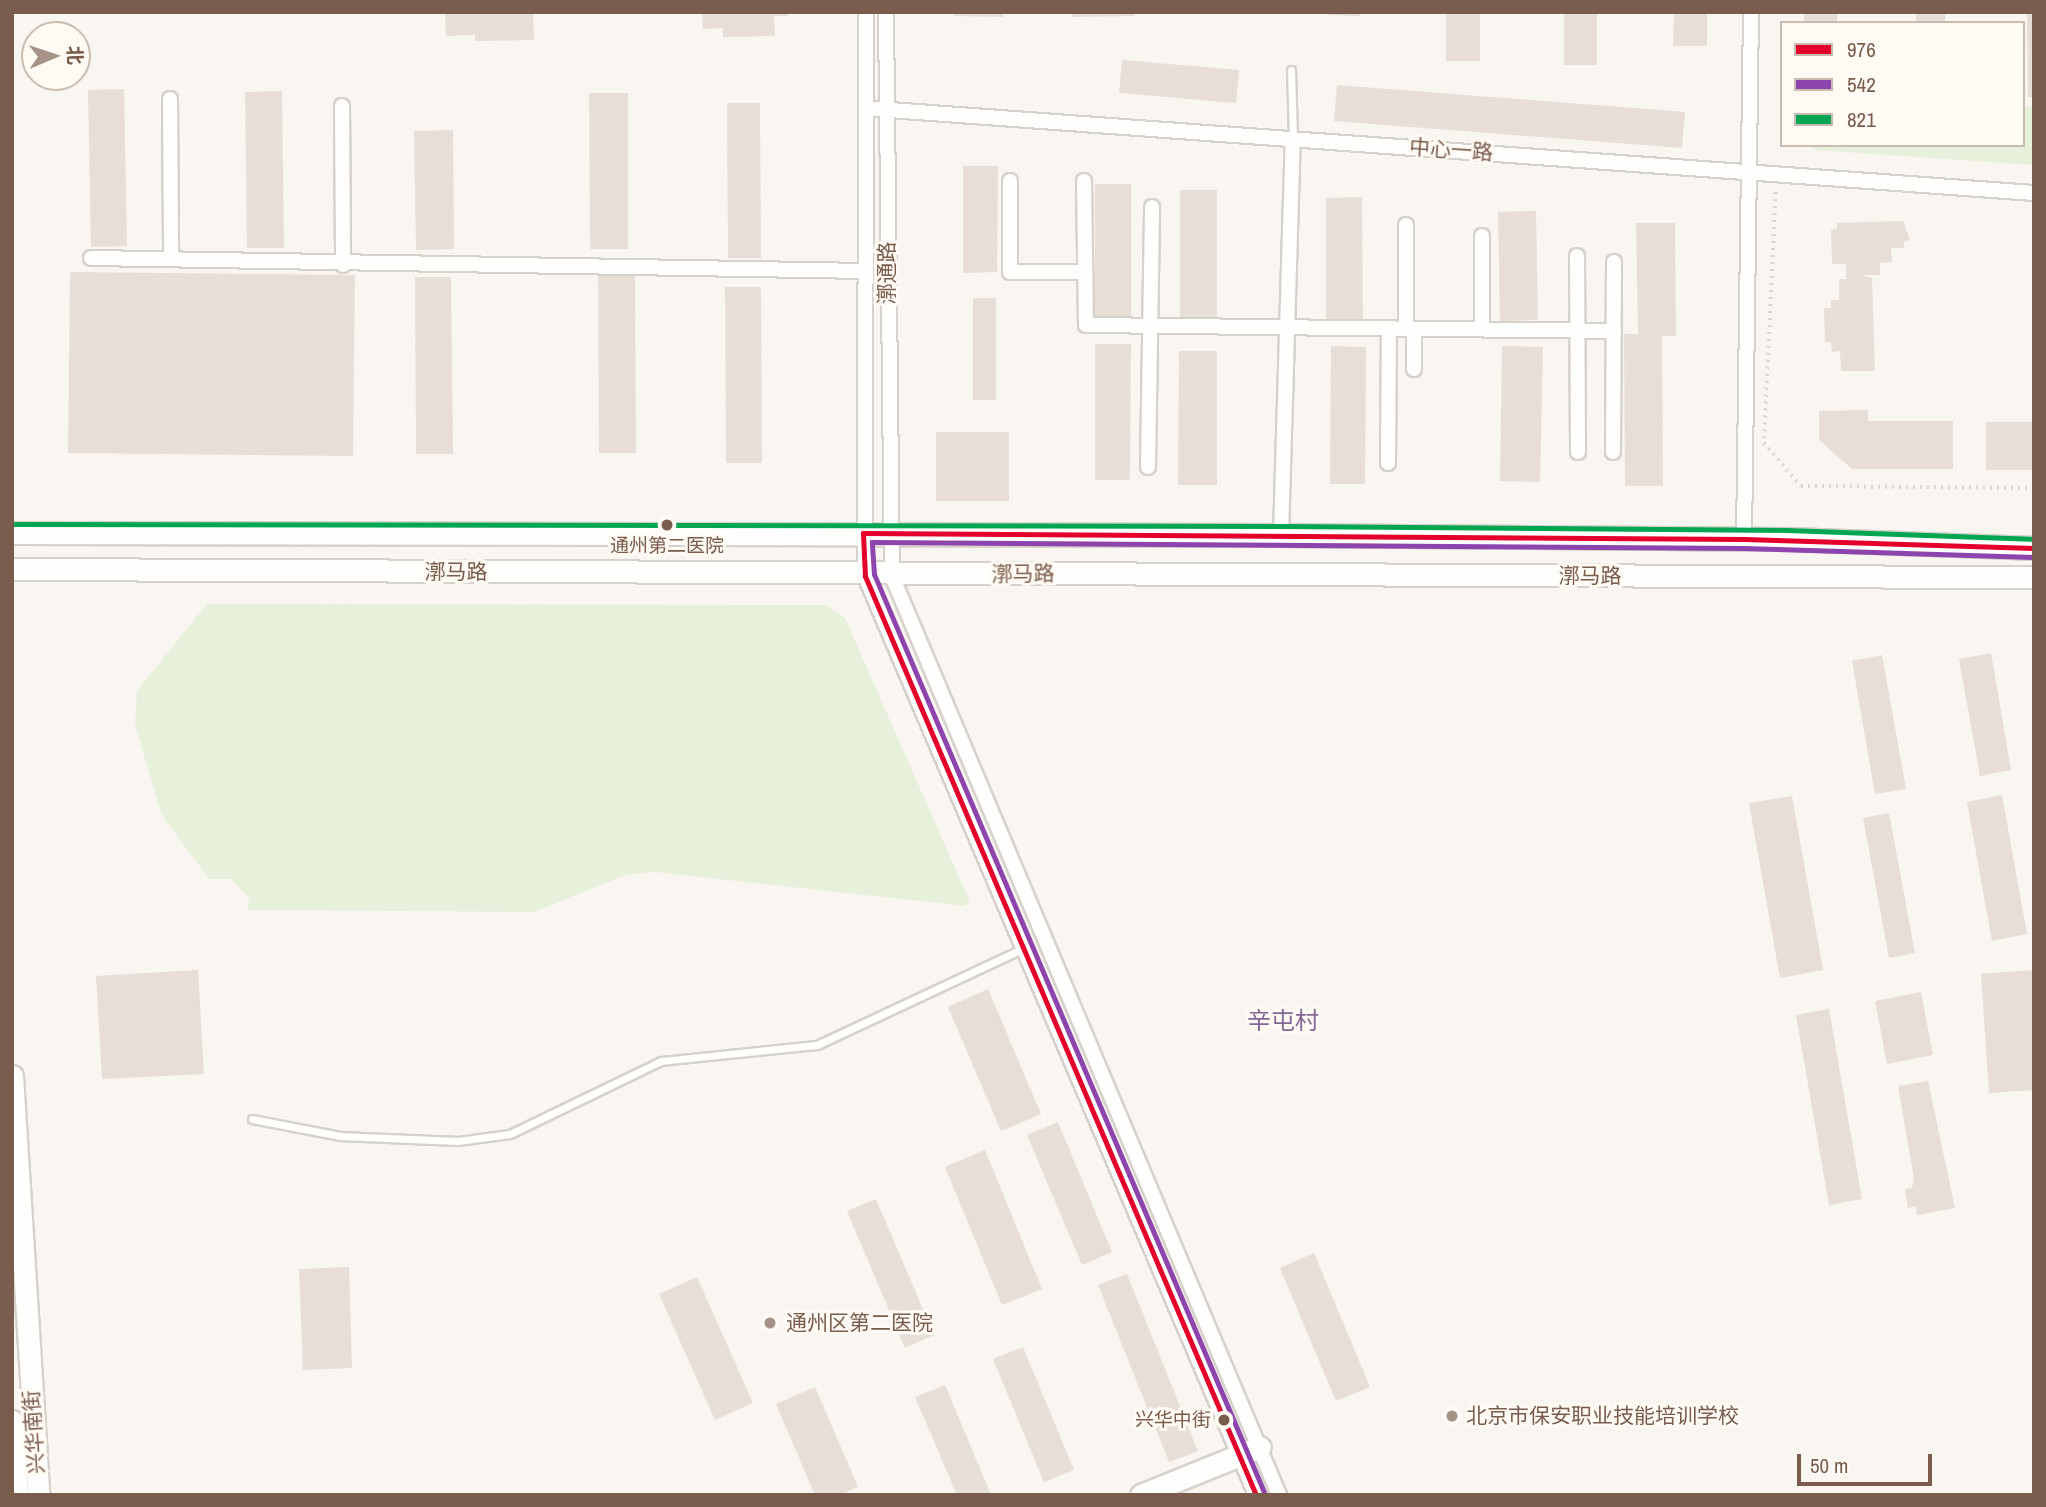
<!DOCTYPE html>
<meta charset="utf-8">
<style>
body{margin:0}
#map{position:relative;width:2046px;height:1507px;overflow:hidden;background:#f9f5f0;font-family:"Archivo Narrow","Noto Sans SC",sans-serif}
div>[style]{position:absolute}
.green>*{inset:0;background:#e7f0db}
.building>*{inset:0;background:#e6ded7}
.path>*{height:3.5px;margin-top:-1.75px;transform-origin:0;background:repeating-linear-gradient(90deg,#dcd5d0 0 2px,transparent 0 7px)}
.roads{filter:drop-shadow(2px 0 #d7d1cb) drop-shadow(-2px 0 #d7d1cb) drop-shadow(0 2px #d7d1cb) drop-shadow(0 -2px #d7d1cb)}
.lane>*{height:7px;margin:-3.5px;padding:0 3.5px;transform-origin:3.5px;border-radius:3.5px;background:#fefefd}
.street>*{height:14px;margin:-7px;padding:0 7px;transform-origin:7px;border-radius:7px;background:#fefefd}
.secondary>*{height:21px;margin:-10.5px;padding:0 10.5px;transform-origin:10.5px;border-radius:10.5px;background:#fefefd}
.bus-1>*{height:5px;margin:-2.5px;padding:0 2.5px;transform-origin:2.5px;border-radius:2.5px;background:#e4002b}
.bus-2>*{height:5px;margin:-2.5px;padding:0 2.5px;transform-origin:2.5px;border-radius:2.5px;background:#8e44ad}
.bus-3>*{height:5px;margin:-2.5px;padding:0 2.5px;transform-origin:2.5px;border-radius:2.5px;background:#00a651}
.dots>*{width:19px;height:19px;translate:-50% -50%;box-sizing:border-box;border:4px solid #fffaf3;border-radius:50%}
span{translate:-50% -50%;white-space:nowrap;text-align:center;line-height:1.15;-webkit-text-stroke:6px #fffaf3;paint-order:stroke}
.bus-label{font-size:19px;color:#7a5c4d}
.right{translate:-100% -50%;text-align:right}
.street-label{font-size:21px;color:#7a5c4d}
.poi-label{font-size:21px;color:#7a5c4d}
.left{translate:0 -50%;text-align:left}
.quarter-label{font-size:24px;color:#846695}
.frame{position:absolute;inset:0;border:14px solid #7a5c4d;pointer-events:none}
.legend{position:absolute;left:1780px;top:21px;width:245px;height:126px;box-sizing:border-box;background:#fffaf3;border:2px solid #cabbb1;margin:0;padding:9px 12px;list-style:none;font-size:21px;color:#7a5c4d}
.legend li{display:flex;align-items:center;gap:14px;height:35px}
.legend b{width:35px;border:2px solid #cabbb1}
.north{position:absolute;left:21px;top:21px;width:70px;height:70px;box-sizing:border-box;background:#fffaf3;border:2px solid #cabbb1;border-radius:50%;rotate:88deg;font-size:19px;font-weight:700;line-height:28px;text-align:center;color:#7a5c4d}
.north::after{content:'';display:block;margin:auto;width:24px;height:32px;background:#a69286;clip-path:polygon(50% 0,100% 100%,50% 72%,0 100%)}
.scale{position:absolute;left:1797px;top:1454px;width:135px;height:32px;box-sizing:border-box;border:4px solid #7a5c4d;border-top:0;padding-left:9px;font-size:21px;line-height:24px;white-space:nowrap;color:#7a5c4d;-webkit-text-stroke:5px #fffaf3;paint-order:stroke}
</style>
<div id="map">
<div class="green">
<div style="clip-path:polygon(2023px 106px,2034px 107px,2034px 165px,1815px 150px,1810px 145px,2023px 145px)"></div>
<div style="clip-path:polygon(207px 604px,826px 605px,845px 618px,970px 902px,964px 906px,656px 872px,628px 874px,534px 912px,248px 910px,249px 898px,231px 879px,209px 879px,161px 814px,135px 724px,137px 691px)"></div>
</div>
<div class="building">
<div style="clip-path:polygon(445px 12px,533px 12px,534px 40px,475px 41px,475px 35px,446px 36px)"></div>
<div style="clip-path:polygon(702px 12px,787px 12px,788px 16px,774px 16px,775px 36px,723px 37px,723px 28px,703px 29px)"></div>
<div style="clip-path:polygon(954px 12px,1003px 12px,1003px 17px,954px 16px)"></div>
<div style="clip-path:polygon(1072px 12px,1134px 12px,1135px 16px,1072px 17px)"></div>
<div style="clip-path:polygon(1328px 12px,1360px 12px,1360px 16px,1328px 15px)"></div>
<div style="clip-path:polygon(1446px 12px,1480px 12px,1480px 61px,1446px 61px)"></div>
<div style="clip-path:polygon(1564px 12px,1597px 12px,1597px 65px,1564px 65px)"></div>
<div style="clip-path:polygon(1674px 12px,1707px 12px,1707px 46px,1673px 46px)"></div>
<div style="clip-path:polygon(1804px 12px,1837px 12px,1837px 23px,1804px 23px)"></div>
<div style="clip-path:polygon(1916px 12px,1945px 12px,1945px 23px,1916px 23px)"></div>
<div style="clip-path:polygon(2027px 12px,2034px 12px,2034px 97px,2028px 97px)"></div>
<div style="clip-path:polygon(1122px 60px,1239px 70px,1236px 103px,1119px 93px)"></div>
<div style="clip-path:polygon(1337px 85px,1685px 112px,1682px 148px,1334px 121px)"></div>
<div style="clip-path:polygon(124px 89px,127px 246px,91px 247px,88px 90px)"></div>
<div style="clip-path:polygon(282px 91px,284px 248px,247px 248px,245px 92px)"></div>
<div style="clip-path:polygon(589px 93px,628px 93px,628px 249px,590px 249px)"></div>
<div style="clip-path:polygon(727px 103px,760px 103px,761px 258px,728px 258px)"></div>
<div style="clip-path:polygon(453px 130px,454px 249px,416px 250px,414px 131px)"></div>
<div style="clip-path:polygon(963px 166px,998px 166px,997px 272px,963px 273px)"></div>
<div style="clip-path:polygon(1095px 184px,1131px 184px,1131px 317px,1095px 317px)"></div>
<div style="clip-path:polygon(1180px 190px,1217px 190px,1217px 319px,1180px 319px)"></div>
<div style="clip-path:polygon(1362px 197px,1363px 319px,1326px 319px,1326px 198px)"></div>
<div style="clip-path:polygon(1536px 211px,1538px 320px,1500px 321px,1498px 212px)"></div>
<div style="clip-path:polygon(1903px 221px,1910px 240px,1904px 241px,1904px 248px,1891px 248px,1892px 262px,1880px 263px,1880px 275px,1862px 275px,1872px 278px,1875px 371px,1841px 371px,1840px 351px,1832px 352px,1831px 342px,1825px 342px,1824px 308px,1831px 308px,1831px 300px,1839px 300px,1839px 279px,1846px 279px,1846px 264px,1832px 264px,1831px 230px,1837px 229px,1837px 223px)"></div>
<div style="clip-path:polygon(1636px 223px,1675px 223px,1676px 336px,1662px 336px,1663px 486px,1625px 486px,1624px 334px,1638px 334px)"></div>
<div style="clip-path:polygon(70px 272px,355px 275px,353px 456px,68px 453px)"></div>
<div style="clip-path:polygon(598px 275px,635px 275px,636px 453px,599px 453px)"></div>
<div style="clip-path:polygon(415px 277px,451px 277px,453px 454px,416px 454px)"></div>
<div style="clip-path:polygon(725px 287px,761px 287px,762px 463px,726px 463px)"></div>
<div style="clip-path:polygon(973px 298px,996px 298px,996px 400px,973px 400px)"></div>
<div style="clip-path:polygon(1095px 344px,1131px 344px,1130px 480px,1095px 480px)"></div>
<div style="clip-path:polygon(1331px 346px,1366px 347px,1365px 484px,1330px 484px)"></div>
<div style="clip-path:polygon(1502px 346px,1543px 347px,1540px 482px,1500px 481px)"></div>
<div style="clip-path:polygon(1179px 351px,1217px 351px,1217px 485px,1178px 485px)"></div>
<div style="clip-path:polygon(1868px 410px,1868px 421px,1953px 421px,1953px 469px,1852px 469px,1819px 440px,1819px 411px)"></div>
<div style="clip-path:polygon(1986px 422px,2034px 422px,2034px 470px,1986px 470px)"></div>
<div style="clip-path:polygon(936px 432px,1009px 432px,1009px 501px,936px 501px)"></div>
<div style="clip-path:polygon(1991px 653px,2011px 770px,1980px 776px,1959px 659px)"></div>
<div style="clip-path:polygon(1882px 655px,1906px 789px,1875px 794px,1852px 661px)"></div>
<div style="clip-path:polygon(2002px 795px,2027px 934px,1992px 941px,1967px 802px)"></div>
<div style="clip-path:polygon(1792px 796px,1823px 970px,1780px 978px,1749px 803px)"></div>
<div style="clip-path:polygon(1889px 813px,1915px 953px,1889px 958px,1863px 818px)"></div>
<div style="clip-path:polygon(198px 970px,204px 1074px,102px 1079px,96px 976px)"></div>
<div style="clip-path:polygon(2034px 970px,2034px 1090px,1989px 1093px,1981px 974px)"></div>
<div style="clip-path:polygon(988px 989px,1041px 1114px,1001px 1131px,948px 1007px)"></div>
<div style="clip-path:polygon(1921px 992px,1933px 1055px,1887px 1064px,1875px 1001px)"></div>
<div style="clip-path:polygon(1829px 1009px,1862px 1199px,1829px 1205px,1796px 1015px)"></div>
<div style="clip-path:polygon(1928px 1081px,1955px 1208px,1917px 1215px,1916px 1206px,1908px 1208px,1905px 1189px,1912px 1188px,1914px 1179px,1898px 1086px)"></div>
<div style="clip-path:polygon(1058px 1122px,1112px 1252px,1082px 1265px,1027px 1135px)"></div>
<div style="clip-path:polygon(985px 1150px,1042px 1289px,1002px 1305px,945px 1167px)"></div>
<div style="clip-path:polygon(876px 1199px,934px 1335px,905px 1348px,847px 1211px)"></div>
<div style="clip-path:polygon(1314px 1253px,1370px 1387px,1336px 1401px,1280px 1268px)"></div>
<div style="clip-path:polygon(349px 1267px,352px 1368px,303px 1370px,299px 1269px)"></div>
<div style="clip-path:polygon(1127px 1274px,1198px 1451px,1169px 1462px,1098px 1285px)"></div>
<div style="clip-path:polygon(697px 1277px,753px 1403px,715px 1420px,659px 1294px)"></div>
<div style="clip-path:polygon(1023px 1347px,1074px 1470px,1044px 1482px,993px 1359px)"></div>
<div style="clip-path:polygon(945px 1385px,991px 1495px,957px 1495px,915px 1397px)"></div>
<div style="clip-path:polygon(815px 1387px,858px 1487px,839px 1495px,815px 1495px,776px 1404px)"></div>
</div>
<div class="path">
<div style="left:1776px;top:192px;width:251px;rotate:92.7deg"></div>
<div style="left:1764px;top:443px;width:57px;rotate:49.3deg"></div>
<div style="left:1801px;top:486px;width:233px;rotate:0.5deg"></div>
</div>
<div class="roads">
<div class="lane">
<div style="left:1291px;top:70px;width:69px;rotate:88.3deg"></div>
<div style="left:252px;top:1119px;width:90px;rotate:10.9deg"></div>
<div style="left:340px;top:1136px;width:118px;rotate:2.4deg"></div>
<div style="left:458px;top:1141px;width:52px;rotate:-7.7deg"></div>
<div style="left:510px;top:1134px;width:168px;rotate:-25.8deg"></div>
<div style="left:661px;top:1061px;width:157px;rotate:-5.9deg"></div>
<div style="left:817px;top:1045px;width:231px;rotate:-25.1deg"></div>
</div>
<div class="street">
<div style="left:866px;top:12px;width:564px;rotate:90.1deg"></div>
<div style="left:865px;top:576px;width:999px;rotate:66.95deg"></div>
<div style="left:886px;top:12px;width:564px;rotate:89.39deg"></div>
<div style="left:892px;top:576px;width:997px;rotate:67.16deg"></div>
<div style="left:170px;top:99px;width:159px;rotate:89.6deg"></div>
<div style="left:342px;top:106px;width:159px;rotate:89.6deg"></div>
<div style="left:876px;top:109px;width:1161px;rotate:4.15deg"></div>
<div style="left:1010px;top:181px;width:91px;rotate:90deg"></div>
<div style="left:1010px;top:272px;width:75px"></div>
<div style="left:1084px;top:181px;width:144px;rotate:89.2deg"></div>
<div style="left:1086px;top:325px;width:528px;rotate:0.65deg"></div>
<div style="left:1577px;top:256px;width:196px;rotate:89.7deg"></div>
<div style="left:91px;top:258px;width:775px;rotate:0.96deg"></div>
<div style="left:1406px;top:329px;width:104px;rotate:-90deg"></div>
<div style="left:1482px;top:329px;width:93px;rotate:-90deg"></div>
<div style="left:1414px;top:369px;width:40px;rotate:-90deg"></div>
<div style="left:1613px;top:452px;width:190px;rotate:-89.7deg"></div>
<div style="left:1388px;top:463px;width:135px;rotate:-89.6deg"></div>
<div style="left:1148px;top:467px;width:260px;rotate:-89.1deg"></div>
<div style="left:1281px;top:535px;width:396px;rotate:-88.3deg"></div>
<div style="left:1744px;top:539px;width:527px;rotate:-89.24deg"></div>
</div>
<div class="secondary">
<div style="left:12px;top:533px;width:1269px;rotate:0.09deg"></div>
<div style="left:1281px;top:535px;width:508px;rotate:0.45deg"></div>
<div style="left:1789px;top:539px;width:245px;rotate:2.1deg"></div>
<div style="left:12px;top:569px;width:2022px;rotate:0.23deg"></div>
<div style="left:12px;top:1076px;width:420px;rotate:86.4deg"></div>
<div style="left:12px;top:1421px;width:74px;rotate:86.1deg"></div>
<div style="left:1141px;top:1495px;width:128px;rotate:-22deg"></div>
</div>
</div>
<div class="bus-1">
<div style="left:1256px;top:1495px;width:999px;rotate:-113.05deg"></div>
<div style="left:865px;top:576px;width:43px;rotate:-92.7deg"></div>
<div style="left:863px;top:533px;width:881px;rotate:0.39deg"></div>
<div style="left:1744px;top:539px;width:290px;rotate:1.8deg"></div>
</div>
<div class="bus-2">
<div style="left:1264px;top:1492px;width:997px;rotate:-113.02deg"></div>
<div style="left:874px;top:574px;width:32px;rotate:-94deg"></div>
<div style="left:872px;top:542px;width:872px;rotate:0.39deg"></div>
<div style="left:1744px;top:548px;width:290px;rotate:1.8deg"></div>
</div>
<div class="bus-3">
<div style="left:12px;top:524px;width:1269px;rotate:0.09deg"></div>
<div style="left:1281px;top:526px;width:508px;rotate:0.45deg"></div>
<div style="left:1789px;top:530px;width:245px;rotate:2.1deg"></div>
</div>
<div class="dots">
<div style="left:667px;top:525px;background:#7a5c4d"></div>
<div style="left:770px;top:1323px;background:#a69286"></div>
<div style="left:1452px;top:1416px;background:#a69286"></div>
<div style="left:1224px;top:1420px;background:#7a5c4d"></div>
</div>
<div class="bus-label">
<span style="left:667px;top:546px">通州第二医院</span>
<span class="right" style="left:1211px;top:1420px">兴华中街</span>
</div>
<div class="street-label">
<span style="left:1451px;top:150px;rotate:4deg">中心一路</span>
<span style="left:887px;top:273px;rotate:-90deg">漷通路</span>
<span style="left:456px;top:572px">漷马路</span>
<span style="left:1023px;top:574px;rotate:-1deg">漷马路</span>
<span style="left:1590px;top:576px">漷马路</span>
<span style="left:34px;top:1432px;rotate:-94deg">兴华南街</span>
</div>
<div class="poi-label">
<span class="left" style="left:786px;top:1323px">通州区第二医院</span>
<span class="left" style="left:1466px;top:1416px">北京市保安职业技能培训学校</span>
</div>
<div class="quarter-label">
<span style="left:1283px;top:1021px">辛屯村</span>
</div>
<div class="frame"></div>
<ul class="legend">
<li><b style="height:9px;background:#e4002b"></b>976</li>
<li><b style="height:9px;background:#8e44ad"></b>542</li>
<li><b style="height:9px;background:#00a651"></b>821</li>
</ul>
<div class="north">北</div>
<div class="scale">50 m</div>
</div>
